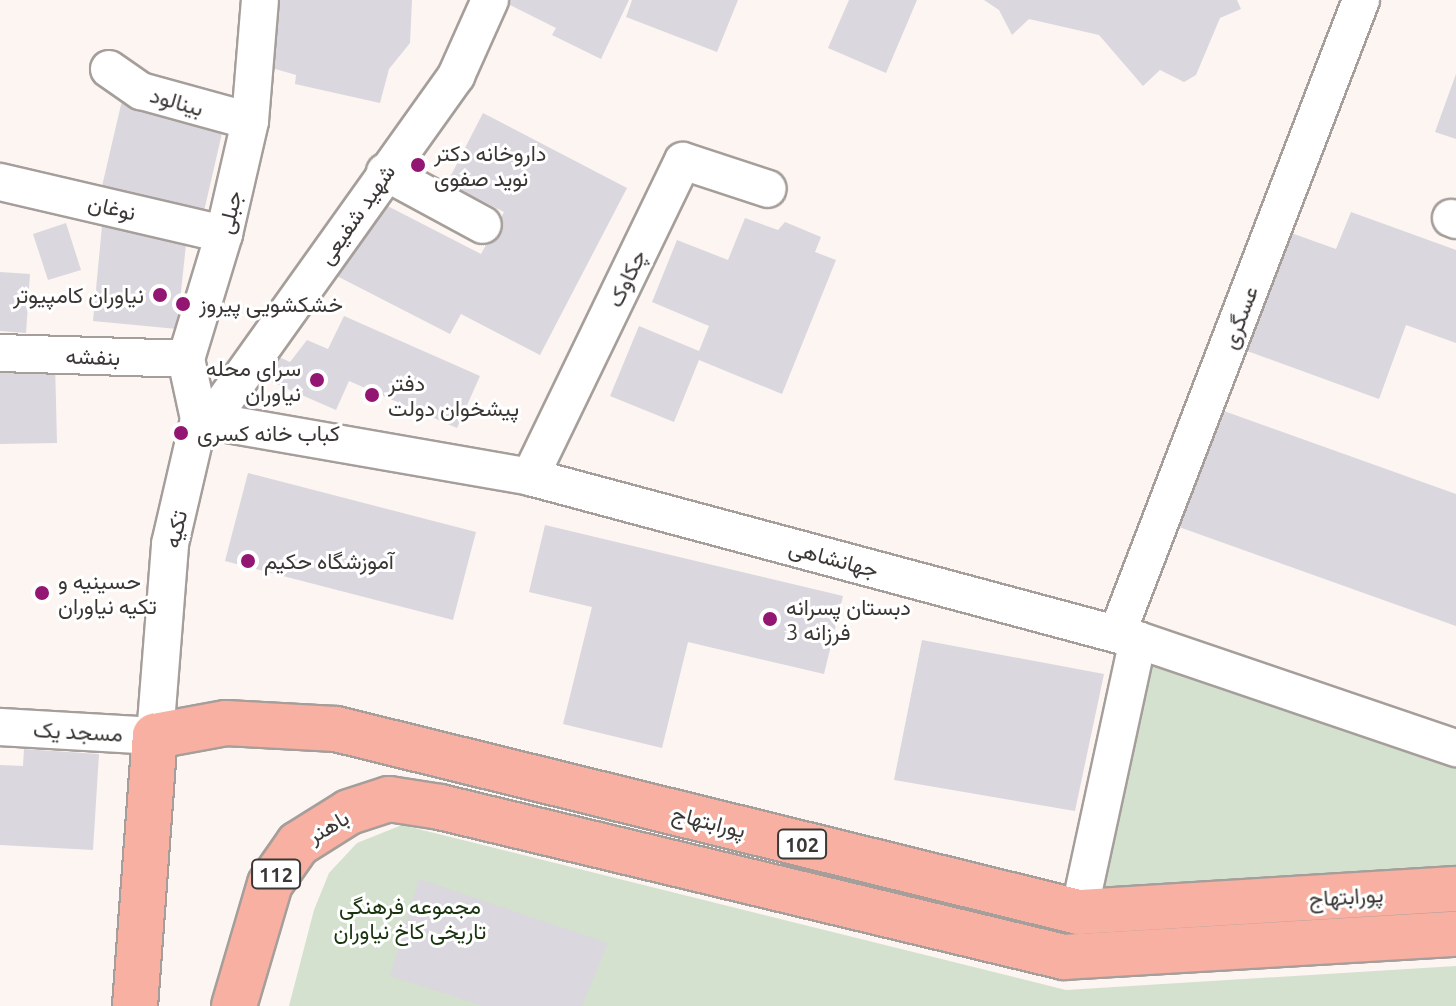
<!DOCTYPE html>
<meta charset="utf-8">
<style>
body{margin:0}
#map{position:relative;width:1456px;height:1006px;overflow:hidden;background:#fcf5f1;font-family:Ubuntu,Vazirmatn,sans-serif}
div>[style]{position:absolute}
.green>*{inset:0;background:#d3e1ce}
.building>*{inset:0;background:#dad7de}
.roads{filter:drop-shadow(2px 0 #a59e9a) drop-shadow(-2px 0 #a59e9a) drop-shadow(0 2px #a59e9a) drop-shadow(0 -2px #a59e9a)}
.minor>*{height:36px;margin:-18px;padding:0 18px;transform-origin:18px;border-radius:18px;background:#fff}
.primary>*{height:44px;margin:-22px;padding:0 22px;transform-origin:22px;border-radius:22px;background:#f7b0a1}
.dots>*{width:22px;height:22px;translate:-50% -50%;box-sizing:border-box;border:4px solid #fff;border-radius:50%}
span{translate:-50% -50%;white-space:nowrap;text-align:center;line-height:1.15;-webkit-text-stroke:6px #fff;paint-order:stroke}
.shield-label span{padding:2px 6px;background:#fff;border:2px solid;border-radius:6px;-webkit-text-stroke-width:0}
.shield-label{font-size:20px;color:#3a3735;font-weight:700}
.street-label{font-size:22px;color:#3a3735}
.poi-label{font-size:22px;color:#3a3735}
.left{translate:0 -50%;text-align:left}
.right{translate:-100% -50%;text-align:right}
.park-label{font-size:22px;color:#19340e}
</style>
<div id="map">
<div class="green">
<div style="clip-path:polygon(1142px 662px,1456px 768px,1456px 871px,1101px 890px)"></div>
<div style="clip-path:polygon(402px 825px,1066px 990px,1456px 966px,1456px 1006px,289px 1006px,314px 910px,329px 873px,357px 843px)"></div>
</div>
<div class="building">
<div style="clip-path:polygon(273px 0,412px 0,410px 43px,389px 69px,380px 103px,295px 84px,296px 75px,262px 65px)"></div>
<div style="clip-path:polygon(500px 0,629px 0,601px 59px,552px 35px,556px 28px)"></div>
<div style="clip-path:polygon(632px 0,738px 0,717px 52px,626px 17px)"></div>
<div style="clip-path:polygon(849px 0,917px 0,886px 73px,828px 48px)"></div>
<div style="clip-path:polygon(984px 0,1237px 0,1241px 9px,1220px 18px,1196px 75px,1184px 82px,1160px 70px,1143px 86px,1099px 35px,1029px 19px,1012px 35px,999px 10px)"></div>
<div style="clip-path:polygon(1456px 74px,1456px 139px,1435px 132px)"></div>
<div style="clip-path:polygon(123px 96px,225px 120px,202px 220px,100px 195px)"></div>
<div style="clip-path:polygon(483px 113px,627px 188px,540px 355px,461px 314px,450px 334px,333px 274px,372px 198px,481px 254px,504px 212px,447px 183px)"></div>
<div style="clip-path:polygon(1351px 212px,1456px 250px,1456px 343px,1406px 325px,1379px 399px,1236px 347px,1280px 229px,1336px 249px)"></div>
<div style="clip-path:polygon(745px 218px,778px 230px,785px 222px,821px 237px,815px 252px,836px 260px,782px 394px,699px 360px,674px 422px,610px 396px,639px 326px,699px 351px,709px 326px,652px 302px,677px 240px,728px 260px)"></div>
<div style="clip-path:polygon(66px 223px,81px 270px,48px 280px,33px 234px)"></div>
<div style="clip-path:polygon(102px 226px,187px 235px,177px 329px,93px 321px)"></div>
<div style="clip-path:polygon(0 272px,30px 274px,26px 333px,0 331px)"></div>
<div style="clip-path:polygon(344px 316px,480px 376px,457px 428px,349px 381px,336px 410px,258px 376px,268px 352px,290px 362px,307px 340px,328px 349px)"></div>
<div style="clip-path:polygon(55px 363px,57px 443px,0 444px,0 364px)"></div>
<div style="clip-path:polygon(1221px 410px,1456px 494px,1456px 626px,1179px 527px)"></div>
<div style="clip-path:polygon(248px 473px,476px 532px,453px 620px,225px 561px)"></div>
<div style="clip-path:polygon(545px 525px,843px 596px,824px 674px,688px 642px,662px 748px,563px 724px,592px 607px,529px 592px)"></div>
<div style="clip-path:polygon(922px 640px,1104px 674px,1075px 811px,894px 780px)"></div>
<div style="clip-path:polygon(24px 749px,99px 754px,93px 850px,0 845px,0 765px,23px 766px)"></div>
<div style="clip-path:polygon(419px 879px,608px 943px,582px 1006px,483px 1006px,390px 976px)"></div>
</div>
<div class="roads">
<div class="minor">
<div style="left:109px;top:69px;width:39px;rotate:35deg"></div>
<div style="left:141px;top:91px;width:113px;rotate:15.4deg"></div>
<div style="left:385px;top:172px;width:111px;rotate:28.4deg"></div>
<div style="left:0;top:182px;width:230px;rotate:13.1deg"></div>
<div style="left:1451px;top:218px;width:5px;rotate:22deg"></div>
<div style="left:0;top:353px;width:186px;rotate:1.8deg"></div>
<div style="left:199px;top:419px;width:336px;rotate:9.9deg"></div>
<div style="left:530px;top:477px;width:629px;rotate:15.01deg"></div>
<div style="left:1138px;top:640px;width:336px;rotate:18.8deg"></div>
<div style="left:210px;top:421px;width:424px;rotate:-54.5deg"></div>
<div style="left:456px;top:76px;width:83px;rotate:-65.9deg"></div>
<div style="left:530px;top:477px;width:351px;rotate:-64.2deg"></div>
<div style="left:683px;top:161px;width:89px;rotate:18.2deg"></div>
<div style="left:1117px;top:634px;width:679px;rotate:-68.95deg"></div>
<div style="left:0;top:727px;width:155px;rotate:3.3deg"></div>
<div style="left:155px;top:736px;width:193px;rotate:-85.5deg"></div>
<div style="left:170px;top:544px;width:128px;rotate:-76.9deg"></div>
<div style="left:199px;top:419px;width:61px;rotate:-102.2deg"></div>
<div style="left:186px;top:359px;width:131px;rotate:-73.1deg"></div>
<div style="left:224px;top:234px;width:116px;rotate:-77deg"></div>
<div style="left:250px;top:121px;width:121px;rotate:-85.3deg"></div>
<div style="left:1079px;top:912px;width:278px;rotate:-77.8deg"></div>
</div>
<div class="primary">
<div style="left:135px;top:1006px;width:271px;rotate:-85.8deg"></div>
<div style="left:155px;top:736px;width:72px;rotate:-10.4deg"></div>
<div style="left:226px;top:723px;width:110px;rotate:3.1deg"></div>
<div style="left:336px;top:729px;width:765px;rotate:13.84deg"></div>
<div style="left:1079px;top:912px;width:378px;rotate:-3.5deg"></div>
<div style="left:234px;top:1006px;width:127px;rotate:-73.6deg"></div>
<div style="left:270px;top:884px;width:49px;rotate:-55deg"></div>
<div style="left:298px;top:844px;width:60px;rotate:-32.1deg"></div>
<div style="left:349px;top:812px;width:42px;rotate:-18deg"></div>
<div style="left:389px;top:799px;width:52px;rotate:8.9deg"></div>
<div style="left:440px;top:807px;width:642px;rotate:13.52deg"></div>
<div style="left:1064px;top:957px;width:393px;rotate:-3.4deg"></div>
</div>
</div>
<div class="dots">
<div style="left:418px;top:165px;background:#921672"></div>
<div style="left:160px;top:295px;background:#921672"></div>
<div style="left:183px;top:304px;background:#921672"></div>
<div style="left:317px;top:380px;background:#921672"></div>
<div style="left:372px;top:395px;background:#921672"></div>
<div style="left:181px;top:433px;background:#921672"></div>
<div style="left:248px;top:561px;background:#921672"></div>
<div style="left:42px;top:593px;background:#921672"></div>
<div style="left:770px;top:619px;background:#921672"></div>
</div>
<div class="shield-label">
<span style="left:802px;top:844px">102</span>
<span style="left:276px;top:874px">112</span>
</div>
<div class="street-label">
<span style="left:177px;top:101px;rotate:16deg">بینالود</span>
<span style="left:112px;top:207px;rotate:13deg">نوغان</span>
<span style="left:229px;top:212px;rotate:-77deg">جبلی</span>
<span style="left:356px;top:214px;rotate:-55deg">شهید شفیعی</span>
<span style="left:626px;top:278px;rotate:-64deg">چکاوک</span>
<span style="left:1239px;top:317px;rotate:-69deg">عسگری</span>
<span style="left:93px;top:356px;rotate:2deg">بنفشه</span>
<span style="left:175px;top:529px;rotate:-77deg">تکیه</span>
<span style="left:834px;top:558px;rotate:15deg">جهانشاهی</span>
<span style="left:78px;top:731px;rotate:3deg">مسجد یک</span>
<span style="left:709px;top:821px;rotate:14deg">پورابتهاج</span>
<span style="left:328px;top:826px;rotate:-30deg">باهنر</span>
<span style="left:1346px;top:896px;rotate:-4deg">پورابتهاج</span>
</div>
<div class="poi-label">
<span class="left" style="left:434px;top:165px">داروخانه دکتر<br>نوید صفوی</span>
<span class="right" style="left:144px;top:295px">نیاوران کامپیوتر</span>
<span class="left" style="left:199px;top:304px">خشکشویی پیروز</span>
<span class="right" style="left:301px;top:380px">سرای محله<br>نیاوران</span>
<span class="left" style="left:388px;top:395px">دفتر<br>پیشخوان دولت</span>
<span class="left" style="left:197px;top:433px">کباب خانه کسری</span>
<span class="left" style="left:264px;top:561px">آموزشگاه حکیم</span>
<span class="left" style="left:58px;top:593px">حسینیه و<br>تکیه نیاوران</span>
<span class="left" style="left:786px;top:619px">دبستان پسرانه<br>فرزانه 3</span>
</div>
<div class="park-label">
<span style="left:410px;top:918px">مجموعه فرهنگی<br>تاریخی کاخ نیاوران</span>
</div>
</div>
